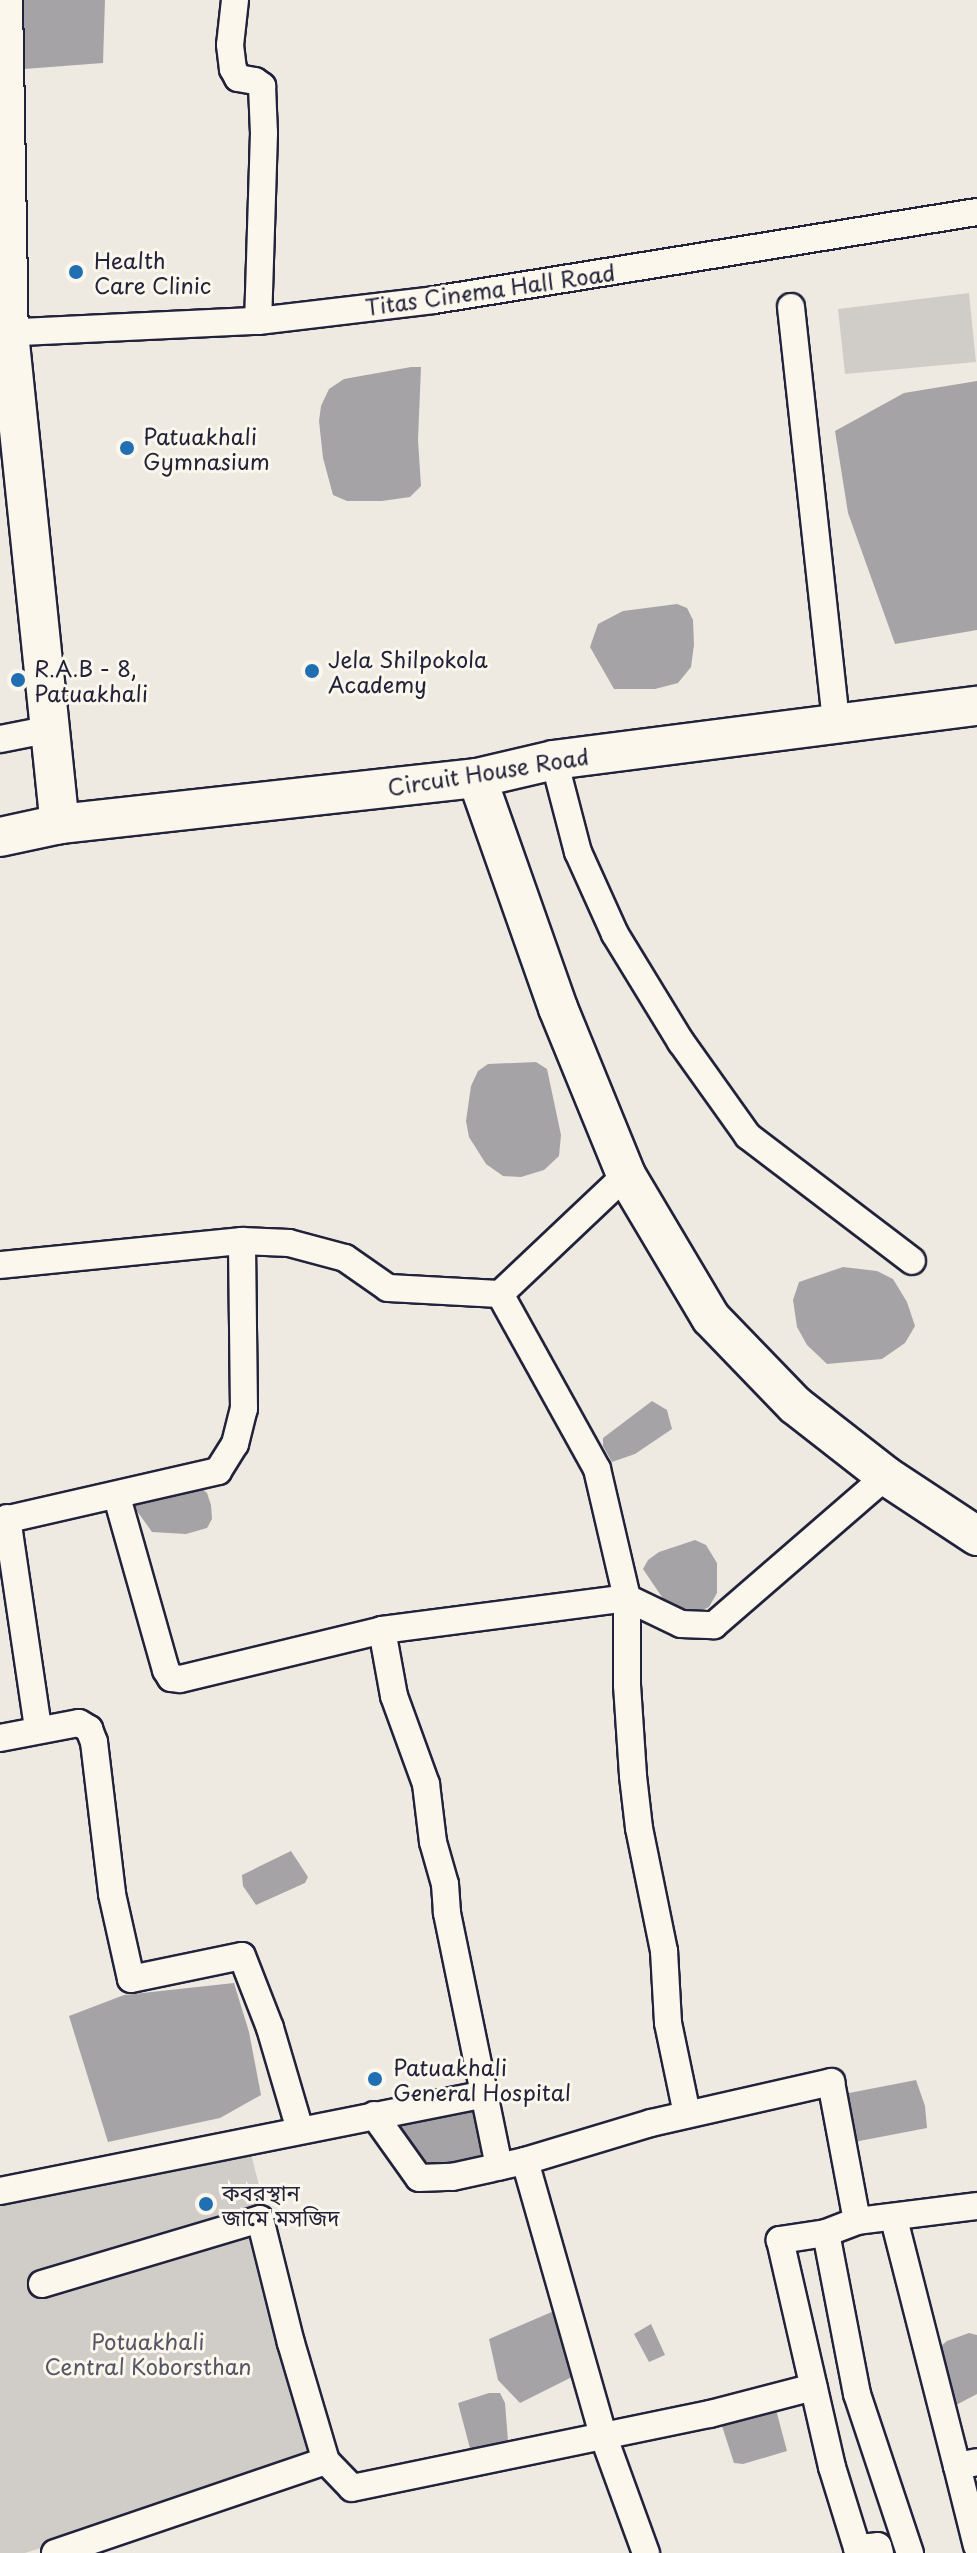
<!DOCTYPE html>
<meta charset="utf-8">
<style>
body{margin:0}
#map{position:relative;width:977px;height:2553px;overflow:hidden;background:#eeeae2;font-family:"Playpen Sans","Noto Sans Bengali",sans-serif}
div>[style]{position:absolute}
.green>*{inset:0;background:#d0cdc9}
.water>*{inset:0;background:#a6a3a7}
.roads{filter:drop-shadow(2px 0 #22223b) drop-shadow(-2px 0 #22223b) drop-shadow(0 2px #22223b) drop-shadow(0 -2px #22223b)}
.street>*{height:26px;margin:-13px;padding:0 13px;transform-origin:13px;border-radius:13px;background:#fbf7ec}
.secondary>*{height:38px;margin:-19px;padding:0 19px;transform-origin:19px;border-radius:19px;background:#fbf7ec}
.dots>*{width:22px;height:22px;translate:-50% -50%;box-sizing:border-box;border:4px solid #fbf7ec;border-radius:50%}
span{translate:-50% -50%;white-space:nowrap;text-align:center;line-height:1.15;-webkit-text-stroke:6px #fbf7ec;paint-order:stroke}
.poi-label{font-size:22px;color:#22223b}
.left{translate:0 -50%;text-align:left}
.street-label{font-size:22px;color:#22223b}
.park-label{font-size:22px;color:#565566}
</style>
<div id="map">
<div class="green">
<div style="clip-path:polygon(969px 293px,976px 362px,845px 374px,838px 309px)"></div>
<div style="clip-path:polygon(249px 2146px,328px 2457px,25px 2553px,0 2553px,0 2197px)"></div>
</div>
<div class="water">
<div style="clip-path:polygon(11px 0,105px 0,103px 63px,11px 70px)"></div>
<div style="clip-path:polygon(411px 367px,421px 367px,418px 440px,421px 486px,410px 497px,382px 501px,347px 501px,333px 495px,323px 458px,319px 421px,321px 406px,329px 389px,344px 379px)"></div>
<div style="clip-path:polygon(977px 381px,977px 630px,895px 644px,848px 513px,835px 431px,904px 393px)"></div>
<div style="clip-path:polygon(677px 604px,687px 608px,693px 620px,694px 645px,691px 667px,678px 683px,655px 689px,614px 689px,590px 647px,598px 624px,623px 611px)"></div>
<div style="clip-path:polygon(536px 1062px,547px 1069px,561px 1135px,559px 1156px,544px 1170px,521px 1177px,503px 1176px,486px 1164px,469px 1137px,466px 1121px,471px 1086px,478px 1071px,488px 1064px)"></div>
<div style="clip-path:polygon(843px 1267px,877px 1271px,893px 1279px,907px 1302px,915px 1326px,905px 1343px,882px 1359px,827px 1364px,807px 1345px,797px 1327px,793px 1300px,799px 1282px)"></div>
<div style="clip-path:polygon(652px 1401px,667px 1410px,672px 1429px,635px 1454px,612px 1462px,603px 1446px,603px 1438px)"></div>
<div style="clip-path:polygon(200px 1487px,207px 1493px,211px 1505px,212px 1519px,207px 1528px,186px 1534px,152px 1532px,137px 1511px,135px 1504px,139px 1498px)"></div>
<div style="clip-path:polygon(695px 1540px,706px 1545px,717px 1563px,717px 1593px,709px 1607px,696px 1613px,668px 1606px,643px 1569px,648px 1560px,659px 1552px)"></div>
<div style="clip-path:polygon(291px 1851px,308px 1877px,305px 1883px,256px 1905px,243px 1886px,242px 1875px)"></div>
<div style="clip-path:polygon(234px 1983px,249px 2032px,261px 2095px,220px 2118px,108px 2142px,69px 2016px,124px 1995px)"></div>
<div style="clip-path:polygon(916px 2080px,925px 2106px,927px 2128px,854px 2142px,844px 2094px)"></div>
<div style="clip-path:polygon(475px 2103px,489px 2157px,452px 2171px,419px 2169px,398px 2127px,406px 2117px)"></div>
<div style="clip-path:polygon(554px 2311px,572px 2377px,520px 2403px,498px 2380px,489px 2339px)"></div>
<div style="clip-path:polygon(651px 2324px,665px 2355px,649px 2362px,634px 2334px)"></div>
<div style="clip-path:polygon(969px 2333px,977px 2335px,977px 2394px,956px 2405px,944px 2391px,935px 2351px,947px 2341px)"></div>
<div style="clip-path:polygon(489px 2393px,500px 2393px,505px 2403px,508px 2441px,472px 2456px,458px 2403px)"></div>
<div style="clip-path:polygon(775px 2406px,787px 2451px,743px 2464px,734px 2463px,721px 2423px)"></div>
</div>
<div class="roads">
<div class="street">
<div style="left:235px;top:0;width:45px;rotate:96.3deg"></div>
<div style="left:230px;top:45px;width:24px;rotate:83deg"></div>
<div style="left:233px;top:69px;width:10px;rotate:61deg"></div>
<div style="left:238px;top:78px;width:17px;rotate:10deg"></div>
<div style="left:255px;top:81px;width:9px;rotate:36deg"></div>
<div style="left:262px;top:86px;width:47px;rotate:87.6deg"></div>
<div style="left:264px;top:133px;width:188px;rotate:91.8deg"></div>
<div style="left:791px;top:307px;width:418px;rotate:83.8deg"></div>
<div style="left:0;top:333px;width:258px;rotate:-2.7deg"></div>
<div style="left:258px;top:321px;width:177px;rotate:-6.8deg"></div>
<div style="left:434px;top:300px;width:550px;rotate:-9.21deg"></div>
<div style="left:0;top:739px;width:52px;rotate:-11.1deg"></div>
<div style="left:554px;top:760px;width:95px;rotate:75.4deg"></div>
<div style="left:578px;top:852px;width:90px;rotate:65.7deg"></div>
<div style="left:615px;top:934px;width:127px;rotate:58.6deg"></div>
<div style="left:681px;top:1042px;width:115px;rotate:54.5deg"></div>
<div style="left:748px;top:1136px;width:206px;rotate:37.3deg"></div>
<div style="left:0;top:1265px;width:243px;rotate:-5.7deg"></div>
<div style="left:500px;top:1294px;width:200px;rotate:61deg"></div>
<div style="left:597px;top:1469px;width:132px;rotate:76.9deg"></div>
<div style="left:627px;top:1598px;width:87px;rotate:90deg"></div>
<div style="left:627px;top:1685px;width:91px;rotate:86.2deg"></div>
<div style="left:633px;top:1776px;width:52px;rotate:83.4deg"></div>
<div style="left:639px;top:1828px;width:126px;rotate:78.5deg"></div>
<div style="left:664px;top:1951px;width:72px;rotate:86.8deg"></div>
<div style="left:668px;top:2023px;width:93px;rotate:78.2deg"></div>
<div style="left:117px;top:1497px;width:180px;rotate:74.2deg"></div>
<div style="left:166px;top:1670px;width:9px;rotate:58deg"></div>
<div style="left:171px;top:1678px;width:9px;rotate:6deg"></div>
<div style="left:180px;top:1679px;width:208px;rotate:-13.6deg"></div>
<div style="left:382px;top:1630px;width:247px;rotate:-7.4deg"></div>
<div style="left:627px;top:1598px;width:60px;rotate:25.7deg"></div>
<div style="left:681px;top:1624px;width:33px;rotate:2deg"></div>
<div style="left:714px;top:1625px;width:228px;rotate:-40.9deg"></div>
<div style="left:7px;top:1518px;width:213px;rotate:81.6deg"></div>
<div style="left:0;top:1521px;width:224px;rotate:-12.9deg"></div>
<div style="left:218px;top:1471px;width:32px;rotate:-58deg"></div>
<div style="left:235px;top:1444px;width:36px;rotate:-76deg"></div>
<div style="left:244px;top:1409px;width:168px;rotate:-90.7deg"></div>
<div style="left:242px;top:1241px;width:47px;rotate:2.4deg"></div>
<div style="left:289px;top:1243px;width:58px;rotate:15deg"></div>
<div style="left:345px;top:1258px;width:52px;rotate:34.9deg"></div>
<div style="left:388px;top:1288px;width:112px;rotate:3.1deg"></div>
<div style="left:500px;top:1294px;width:173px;rotate:-43.4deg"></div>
<div style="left:382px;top:1630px;width:67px;rotate:79.7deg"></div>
<div style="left:394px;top:1696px;width:94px;rotate:70deg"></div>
<div style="left:426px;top:1784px;width:58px;rotate:83.1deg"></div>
<div style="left:433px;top:1842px;width:44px;rotate:74.1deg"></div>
<div style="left:445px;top:1884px;width:29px;rotate:86deg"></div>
<div style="left:447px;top:1913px;width:259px;rotate:78.4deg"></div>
<div style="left:0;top:1738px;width:80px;rotate:-10.8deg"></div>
<div style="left:79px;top:1723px;width:12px;rotate:31deg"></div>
<div style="left:89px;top:1729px;width:14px;rotate:69deg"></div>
<div style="left:94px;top:1742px;width:153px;rotate:83.2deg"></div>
<div style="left:112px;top:1894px;width:87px;rotate:77.4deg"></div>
<div style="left:131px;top:1979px;width:113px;rotate:-11.7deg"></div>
<div style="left:242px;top:1956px;width:77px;rotate:68.7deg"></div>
<div style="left:270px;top:2028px;width:106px;rotate:73.6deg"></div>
<div style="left:374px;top:2115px;width:77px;rotate:54.5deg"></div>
<div style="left:419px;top:2178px;width:33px;rotate:-2deg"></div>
<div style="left:452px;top:2177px;width:75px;rotate:-12.4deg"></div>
<div style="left:525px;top:2161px;width:132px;rotate:-16.8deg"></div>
<div style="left:651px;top:2123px;width:185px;rotate:-12.8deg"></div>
<div style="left:831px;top:2082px;width:141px;rotate:79.4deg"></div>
<div style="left:857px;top:2221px;width:33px;rotate:159deg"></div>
<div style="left:826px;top:2233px;width:47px;rotate:171.3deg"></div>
<div style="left:780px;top:2240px;width:233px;rotate:77.1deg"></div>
<div style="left:832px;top:2467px;width:85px;rotate:72.8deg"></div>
<div style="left:857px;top:2548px;width:21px;rotate:-5deg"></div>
<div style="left:878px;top:2546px;width:7px;rotate:74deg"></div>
<div style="left:525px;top:2161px;width:285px;rotate:74.1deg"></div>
<div style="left:603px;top:2435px;width:126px;rotate:70deg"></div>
<div style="left:0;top:2191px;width:494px;rotate:-11.3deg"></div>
<div style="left:857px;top:2221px;width:121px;rotate:-7.1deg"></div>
<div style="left:896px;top:2227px;width:247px;rotate:75.7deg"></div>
<div style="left:957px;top:2466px;width:20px;rotate:-11deg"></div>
<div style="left:826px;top:2233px;width:164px;rotate:79.1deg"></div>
<div style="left:857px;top:2394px;width:168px;rotate:71.6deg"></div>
<div style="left:42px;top:2284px;width:227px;rotate:-16.6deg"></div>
<div style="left:260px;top:2219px;width:128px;rotate:76deg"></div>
<div style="left:291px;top:2343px;width:123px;rotate:73.5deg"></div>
<div style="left:957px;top:2466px;width:82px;rotate:76deg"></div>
<div style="left:55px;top:2553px;width:286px;rotate:-18.8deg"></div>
<div style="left:326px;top:2461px;width:37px;rotate:46deg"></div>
<div style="left:352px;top:2488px;width:366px;rotate:-11.7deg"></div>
<div style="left:710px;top:2414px;width:107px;rotate:-14.6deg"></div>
</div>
<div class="secondary">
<div style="left:3px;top:0;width:333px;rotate:89deg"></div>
<div style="left:9px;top:333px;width:494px;rotate:84.1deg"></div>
<div style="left:477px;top:778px;width:244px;rotate:70.6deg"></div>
<div style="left:558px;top:1008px;width:180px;rotate:67.8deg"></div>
<div style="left:626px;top:1175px;width:166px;rotate:59.3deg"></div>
<div style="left:711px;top:1318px;width:121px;rotate:46deg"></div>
<div style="left:795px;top:1405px;width:115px;rotate:38deg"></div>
<div style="left:886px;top:1476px;width:109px;rotate:33.4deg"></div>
<div style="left:0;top:837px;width:61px;rotate:-12.2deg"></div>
<div style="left:60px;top:824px;width:420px;rotate:-6.3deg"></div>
<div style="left:477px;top:778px;width:79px;rotate:-13.2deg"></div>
<div style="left:554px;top:760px;width:426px;rotate:-7.3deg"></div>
</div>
</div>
<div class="dots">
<div style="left:76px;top:272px;background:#1f6fb2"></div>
<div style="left:127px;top:448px;background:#1f6fb2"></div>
<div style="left:312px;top:671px;background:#1f6fb2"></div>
<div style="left:18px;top:680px;background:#1f6fb2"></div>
<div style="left:375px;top:2079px;background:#1f6fb2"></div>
<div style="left:206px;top:2204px;background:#1f6fb2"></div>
</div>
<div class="poi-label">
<span class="left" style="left:94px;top:272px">Health<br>Care Clinic</span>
<span class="left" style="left:143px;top:448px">Patuakhali<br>Gymnasium</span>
<span class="left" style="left:328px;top:671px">Jela Shilpokola<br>Academy</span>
<span class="left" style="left:34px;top:680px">R.A.B - 8,<br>Patuakhali</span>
<span class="left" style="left:393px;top:2079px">Patuakhali<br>General Hospital</span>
<span class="left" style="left:222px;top:2204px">কবরস্থান<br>জামে মসজিদ</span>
</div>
<div class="street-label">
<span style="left:490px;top:289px;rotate:-8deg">Titas Cinema Hall Road</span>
<span style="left:488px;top:771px;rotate:-9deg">Circuit House Road</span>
</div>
<div class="park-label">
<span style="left:148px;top:2353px">Potuakhali<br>Central Koborsthan</span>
</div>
</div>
